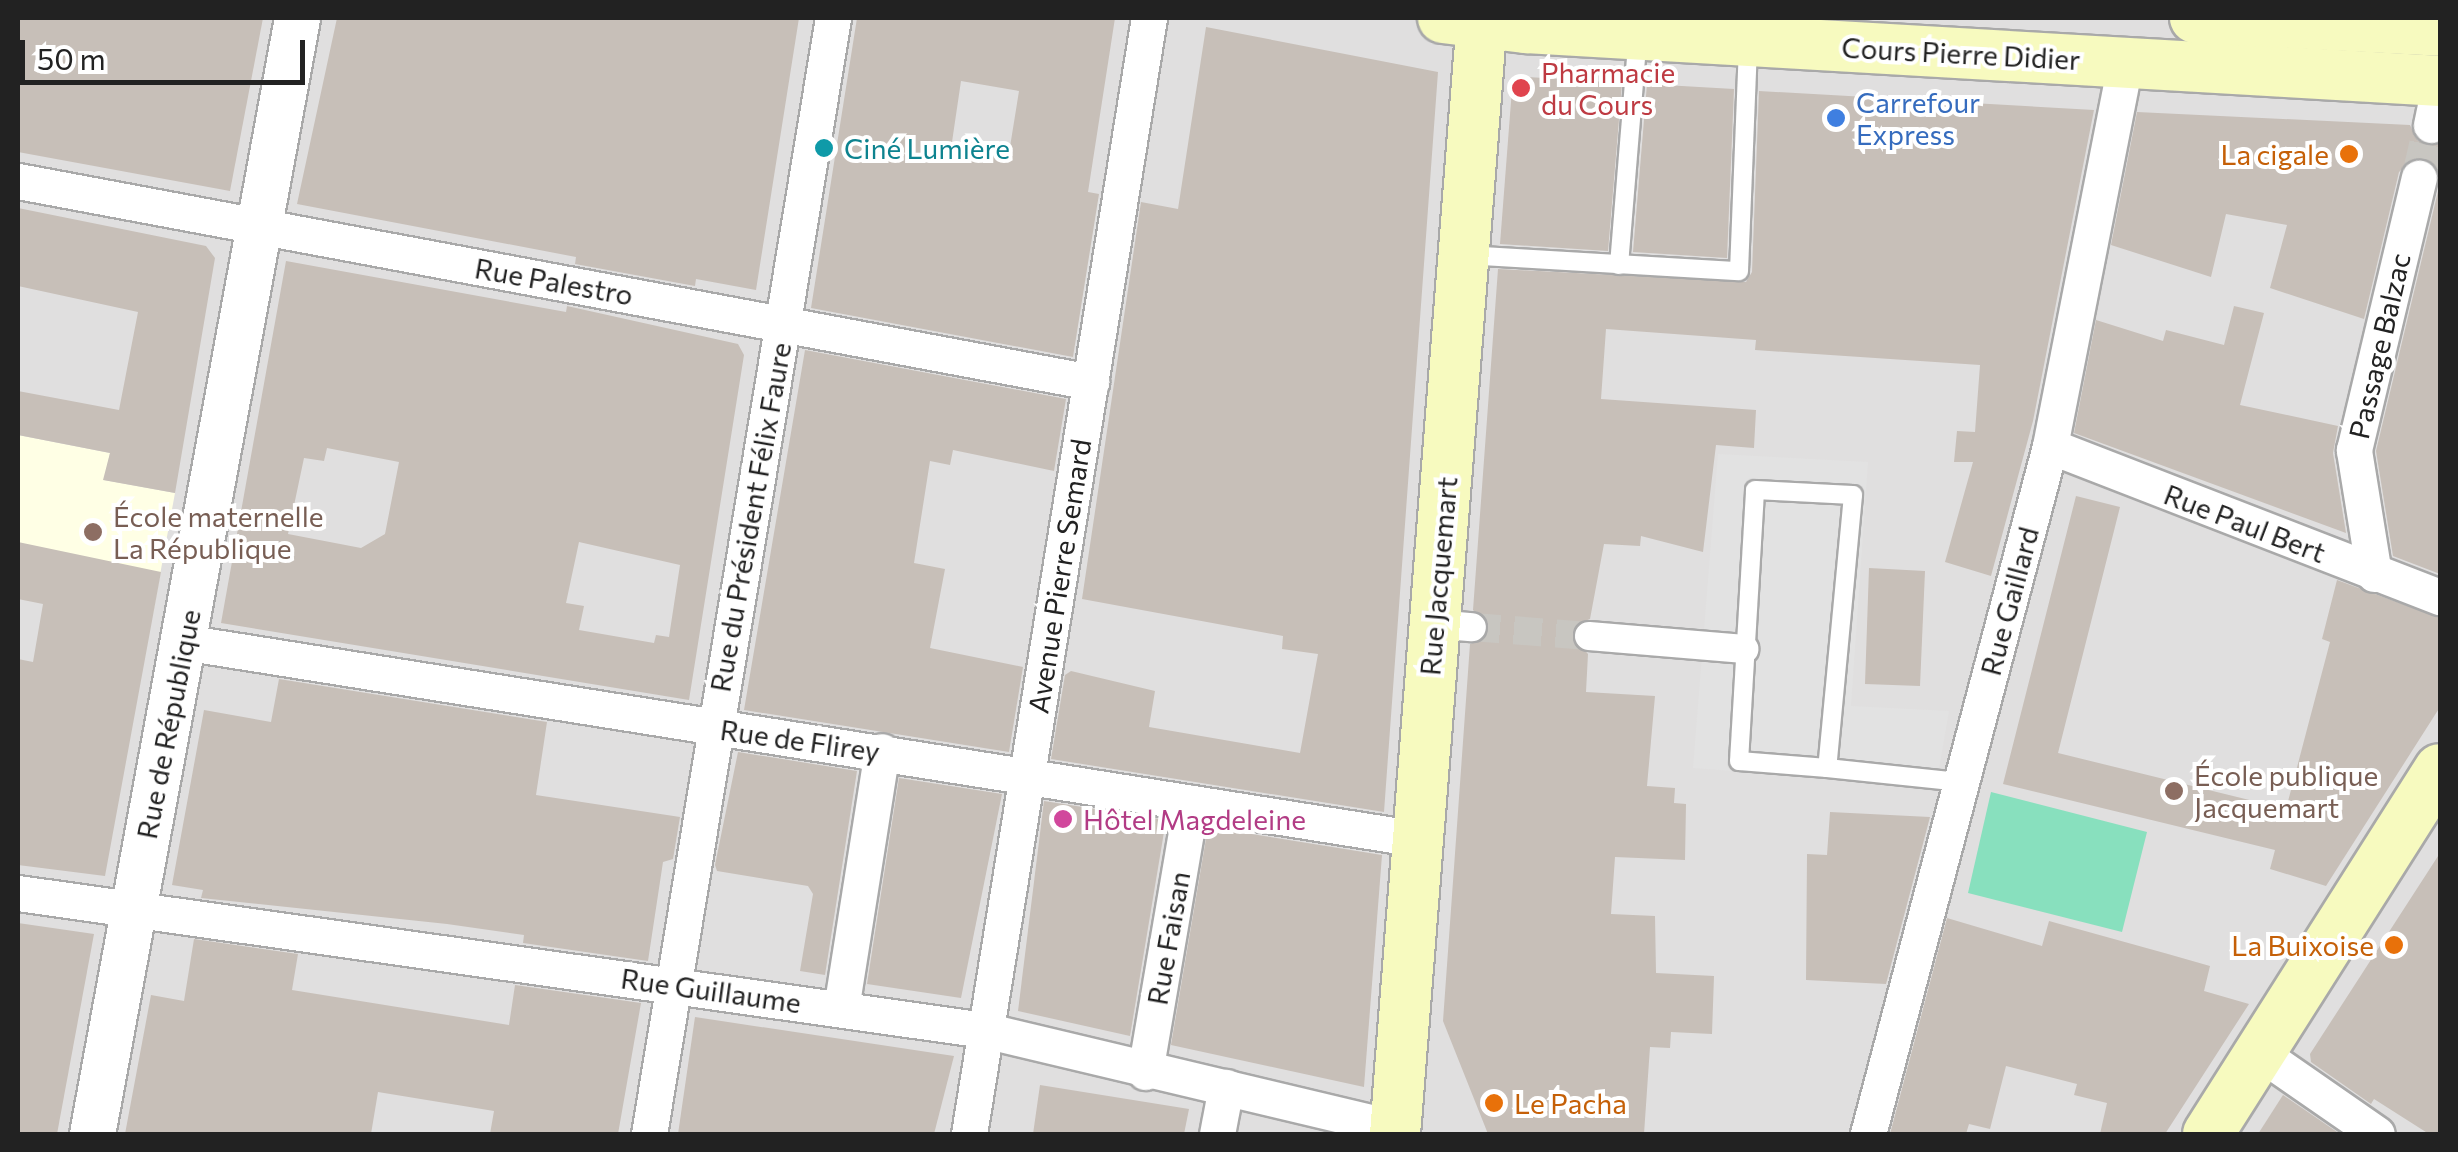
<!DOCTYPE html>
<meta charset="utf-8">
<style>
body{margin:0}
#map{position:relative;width:2458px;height:1152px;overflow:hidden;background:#f2efe9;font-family:Commissioner,sans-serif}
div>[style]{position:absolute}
.residential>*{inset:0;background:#e0dfdf}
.education>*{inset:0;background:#ffffe5}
.pitch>*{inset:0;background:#88e0be}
.parking>*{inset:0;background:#e2e2e2}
.building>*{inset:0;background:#c7bfb8}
.pedestrian-tunnel>*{height:28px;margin-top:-14px;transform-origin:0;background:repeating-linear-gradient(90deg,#c8c6c1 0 28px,transparent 0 42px)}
.minor-tunnel>*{height:35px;margin-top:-17.5px;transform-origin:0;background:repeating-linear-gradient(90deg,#c8c6c1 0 35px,transparent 0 53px)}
.roads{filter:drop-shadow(2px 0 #a9a9a9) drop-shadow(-2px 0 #a9a9a9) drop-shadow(0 2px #a9a9a9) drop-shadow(0 -2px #a9a9a9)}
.service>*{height:18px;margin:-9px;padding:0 9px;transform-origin:9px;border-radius:9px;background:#fff}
.pedestrian>*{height:28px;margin:-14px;padding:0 14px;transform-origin:14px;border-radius:14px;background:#fff}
.minor>*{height:35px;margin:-17.5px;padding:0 17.5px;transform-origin:17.5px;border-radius:17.5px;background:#fff}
.tertiary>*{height:45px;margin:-22.5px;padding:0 22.5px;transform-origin:22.5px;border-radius:22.5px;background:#fff}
.secondary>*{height:50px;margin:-25px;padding:0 25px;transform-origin:25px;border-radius:25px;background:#f7fabf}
.dots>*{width:28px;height:28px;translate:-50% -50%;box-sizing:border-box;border:5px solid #fff;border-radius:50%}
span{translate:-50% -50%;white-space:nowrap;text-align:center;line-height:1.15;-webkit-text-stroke:8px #fff;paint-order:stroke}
.street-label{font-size:28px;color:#222}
.health-label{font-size:28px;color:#be3a42}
.left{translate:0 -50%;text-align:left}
.shop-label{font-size:28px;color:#366cbe}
.culture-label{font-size:28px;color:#0d838f}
.food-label{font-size:28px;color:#c56008}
.right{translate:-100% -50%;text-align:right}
.education-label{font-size:28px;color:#785e54}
.hotel-label{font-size:28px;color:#b23c85}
.frame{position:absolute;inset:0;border:20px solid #222;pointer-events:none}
.scale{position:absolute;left:20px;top:40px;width:285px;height:45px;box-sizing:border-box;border:5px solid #222;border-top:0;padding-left:12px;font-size:30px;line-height:35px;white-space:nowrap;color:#222;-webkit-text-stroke:8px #fff;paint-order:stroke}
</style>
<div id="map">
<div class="residential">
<div style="clip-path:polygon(18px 18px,2440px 18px,2440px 1134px,18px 1134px)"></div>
</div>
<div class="education">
<div style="clip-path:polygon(18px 435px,110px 453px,104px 480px,175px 493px,153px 613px,18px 587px)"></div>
</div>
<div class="pitch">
<div style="clip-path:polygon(1991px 792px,2147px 832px,2122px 932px,1968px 893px)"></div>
</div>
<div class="parking">
<div style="clip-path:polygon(1095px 198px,1108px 200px,1088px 344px,1076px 343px)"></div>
<div style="clip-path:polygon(1718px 454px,1868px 462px,1851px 706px,1949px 711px,1936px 786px,1693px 768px)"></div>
</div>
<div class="building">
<div style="clip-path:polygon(18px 18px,263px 18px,230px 191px,18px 152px)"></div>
<div style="clip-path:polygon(337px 18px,799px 18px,756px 290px,696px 279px,695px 286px,575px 264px,576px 257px,297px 204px)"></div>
<div style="clip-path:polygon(evenodd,857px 18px,1115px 18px,1088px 192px,1099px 194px,1073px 357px,811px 308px,857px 18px,961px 81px,1019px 91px,1009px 153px,952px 142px,961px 81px)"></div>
<div style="clip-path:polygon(1206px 27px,1438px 72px,1384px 812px,1051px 759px,1065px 675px,1071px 671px,1155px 691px,1149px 727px,1300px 753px,1318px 654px,1282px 649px,1283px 636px,1082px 599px,1141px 202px,1178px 209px)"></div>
<div style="clip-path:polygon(1513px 76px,1622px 83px,1608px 251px,1500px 244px)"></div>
<div style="clip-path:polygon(1647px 84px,1734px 89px,1727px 258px,1633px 252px)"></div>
<div style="clip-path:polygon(1759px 91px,2094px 110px,2033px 421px,1991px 576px,1945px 562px,1973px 462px,1954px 462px,1957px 431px,1975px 432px,1980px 365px,1755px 350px,1756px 340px,1606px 329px,1601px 399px,1756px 410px,1754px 448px,1716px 445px,1703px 552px,1641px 536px,1640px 546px,1604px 544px,1590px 619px,1575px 625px,1572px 636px,1588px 654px,1586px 692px,1655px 696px,1647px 786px,1675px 788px,1674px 803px,1686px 804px,1685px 860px,1615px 857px,1611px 914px,1655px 916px,1656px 973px,1714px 976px,1712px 1034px,1671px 1032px,1670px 1048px,1650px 1047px,1644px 1134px,1488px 1134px,1443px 1021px,1470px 644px,1486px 638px,1489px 627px,1473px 610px,1498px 269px,1746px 282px,1752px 272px)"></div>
<div style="clip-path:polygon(2137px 112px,2410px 125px,2418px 141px,2440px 143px,2440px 574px,2393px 556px,2376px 451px,2440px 183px,2434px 163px,2414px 157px,2399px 172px,2364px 319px,2270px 288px,2287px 225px,2226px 214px,2211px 277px,2111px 245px)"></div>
<div style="clip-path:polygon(18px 208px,206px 246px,215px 258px,175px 493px,103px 480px,110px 453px,18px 435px,18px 391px,119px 410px,138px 312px,18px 286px)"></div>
<div style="clip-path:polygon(evenodd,286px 261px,566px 312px,567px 306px,738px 344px,744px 355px,689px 700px,221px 623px,286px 261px,327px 448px,399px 462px,385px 534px,361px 548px,288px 534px,304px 458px,324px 461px,327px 448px,286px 261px,579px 542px,680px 565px,669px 637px,656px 635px,654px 643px,579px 630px,584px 606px,566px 603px,579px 542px)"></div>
<div style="clip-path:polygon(2234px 306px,2264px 313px,2240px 405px,2338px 426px,2333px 453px,2346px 533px,2074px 433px,2096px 320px,2163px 341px,2166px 330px,2224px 345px)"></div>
<div style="clip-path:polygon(805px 350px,1066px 399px,1054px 471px,953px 450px,950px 465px,930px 461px,914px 563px,945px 569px,930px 648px,1023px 667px,1009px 752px,744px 710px)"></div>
<div style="clip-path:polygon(2076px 496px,2120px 507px,2058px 753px,2286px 809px,2330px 642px,2322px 639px,2337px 580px,2440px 618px,2440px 707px,2326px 886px,2270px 869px,2275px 850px,2003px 784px)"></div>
<div style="clip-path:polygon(18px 542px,161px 572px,105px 876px,18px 865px,18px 659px,33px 662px,43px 604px,18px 599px)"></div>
<div style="clip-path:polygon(1869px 568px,1925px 571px,1920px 686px,1865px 684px)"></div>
<div style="clip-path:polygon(279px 679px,547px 722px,536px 795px,680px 817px,673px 859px,663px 862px,648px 961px,523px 943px,524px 935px,447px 924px,201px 898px,203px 890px,172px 885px,204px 710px,271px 722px)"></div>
<div style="clip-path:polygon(738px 752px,857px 771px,825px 975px,800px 971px,813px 894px,808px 886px,717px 871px,715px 865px)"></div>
<div style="clip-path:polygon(899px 778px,1002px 794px,961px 998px,867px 984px)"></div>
<div style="clip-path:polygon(1044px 801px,1166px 820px,1130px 1036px,1018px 1011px)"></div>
<div style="clip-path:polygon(1830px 812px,1930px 817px,1886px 984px,1806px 980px,1807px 854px,1827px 855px)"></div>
<div style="clip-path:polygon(1208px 827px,1382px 855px,1364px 1087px,1171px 1045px)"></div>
<div style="clip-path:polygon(2440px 853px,2440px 1134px,2429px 1134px,2374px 1099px,2371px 1104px,2311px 1062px,2310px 1054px)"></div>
<div style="clip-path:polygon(1947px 918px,2042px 946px,2049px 921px,2168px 954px,2210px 966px,2204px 991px,2249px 1004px,2165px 1134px,2100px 1134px,2107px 1103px,2074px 1095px,2077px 1084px,2006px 1066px,1990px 1129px,1969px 1124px,1966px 1134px,1890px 1134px)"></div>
<div style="clip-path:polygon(18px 923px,94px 934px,57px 1134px,18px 1134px)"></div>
<div style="clip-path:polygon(194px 939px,298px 954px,292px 990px,509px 1025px,515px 985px,641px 1003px,618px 1134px,490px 1134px,494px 1111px,378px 1092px,371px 1134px,125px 1134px,151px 995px,184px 1001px)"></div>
<div style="clip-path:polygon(695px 1017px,954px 1056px,934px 1134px,678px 1134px)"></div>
<div style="clip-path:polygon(1040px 1085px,1189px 1109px,1184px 1134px,1033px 1134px)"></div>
<div style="clip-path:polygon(2283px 1095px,2340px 1134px,2258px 1134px)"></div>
</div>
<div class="pedestrian-tunnel">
<div style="left:1472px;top:627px;width:117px;rotate:4.4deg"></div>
</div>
<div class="minor-tunnel">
<div style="left:2419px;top:178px;width:54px;rotate:-77.2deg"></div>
</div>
<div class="roads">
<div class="service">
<div style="left:1466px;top:255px;width:273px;rotate:3.4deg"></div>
<div style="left:1739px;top:271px;width:229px;rotate:-87.7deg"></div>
<div style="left:1619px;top:265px;width:230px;rotate:-85.3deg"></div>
<div style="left:1755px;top:490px;width:98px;rotate:2.9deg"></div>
<div style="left:1853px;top:495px;width:274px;rotate:95.4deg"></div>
<div style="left:1827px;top:768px;width:88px;rotate:-175.5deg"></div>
<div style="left:1739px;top:761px;width:271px;rotate:-86.6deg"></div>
<div style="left:1827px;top:768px;width:135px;rotate:6deg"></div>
</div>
<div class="pedestrian">
<div style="left:1434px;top:624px;width:38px;rotate:5deg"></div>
<div style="left:1589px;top:636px;width:156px;rotate:4.8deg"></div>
</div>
<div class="minor">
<div style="left:2431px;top:125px;width:45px;rotate:-78.4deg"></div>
<div style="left:18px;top:181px;width:1092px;rotate:10.61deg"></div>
<div style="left:2050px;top:446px;width:418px;rotate:21.2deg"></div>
<div style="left:2374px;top:574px;width:126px;rotate:-99.2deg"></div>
<div style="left:2354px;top:450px;width:280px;rotate:-76.6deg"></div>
<div style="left:183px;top:642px;width:1251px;rotate:9.06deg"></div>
<div style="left:18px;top:893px;width:976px;rotate:8.07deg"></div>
<div style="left:984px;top:1030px;width:423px;rotate:13.4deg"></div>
<div style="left:841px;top:1009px;width:261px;rotate:-81deg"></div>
<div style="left:2260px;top:1053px;width:142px;rotate:34.7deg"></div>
<div style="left:1145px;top:1072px;width:273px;rotate:-80.3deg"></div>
<div style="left:649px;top:1134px;width:1131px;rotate:-80.64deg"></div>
<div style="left:969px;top:1134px;width:1130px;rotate:-80.84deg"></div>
<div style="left:1217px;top:1134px;width:48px;rotate:-79.2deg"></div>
<div style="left:1868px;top:1134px;width:712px;rotate:-75.18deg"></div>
<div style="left:2050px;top:446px;width:391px;rotate:-78.9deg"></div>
</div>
<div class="tertiary">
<div style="left:92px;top:1134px;width:1135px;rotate:-79.59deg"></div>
</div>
<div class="secondary">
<div style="left:1443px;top:18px;width:84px;rotate:6.9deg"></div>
<div style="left:1526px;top:28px;width:916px;rotate:3.32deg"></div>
<div style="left:2195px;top:18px;width:245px;rotate:3deg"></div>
<div style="left:1395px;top:1134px;width:1119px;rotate:-85.54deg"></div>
<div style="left:2208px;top:1134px;width:432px;rotate:-57.6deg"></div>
</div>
</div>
<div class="dots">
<div style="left:1521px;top:88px;background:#e0444e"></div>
<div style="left:1836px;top:118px;background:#3f7fe0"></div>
<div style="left:824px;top:148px;background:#0f9aa8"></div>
<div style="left:2349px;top:154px;background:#e8710a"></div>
<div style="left:93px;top:532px;background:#8d6e63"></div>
<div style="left:2174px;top:791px;background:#8d6e63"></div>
<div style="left:1063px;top:819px;background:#d1479c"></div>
<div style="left:2394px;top:945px;background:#e8710a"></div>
<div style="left:1494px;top:1103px;background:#e8710a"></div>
</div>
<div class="street-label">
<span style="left:1961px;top:53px;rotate:3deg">Cours Pierre Didier</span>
<span style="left:554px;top:281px;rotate:10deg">Rue Palestro</span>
<span style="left:2379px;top:346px;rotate:-77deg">Passage Balzac</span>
<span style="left:750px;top:517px;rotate:-80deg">Rue du Président Félix Faure</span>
<span style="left:2245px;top:523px;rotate:21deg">Rue Paul Bert</span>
<span style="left:1059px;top:576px;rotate:-81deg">Avenue Pierre Semard</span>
<span style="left:1438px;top:576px;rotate:-85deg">Rue Jacquemart</span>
<span style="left:2009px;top:601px;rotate:-75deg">Rue Gaillard</span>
<span style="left:168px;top:724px;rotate:-79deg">Rue de République</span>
<span style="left:800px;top:740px;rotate:8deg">Rue de Flirey</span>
<span style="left:1168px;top:938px;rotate:-80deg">Rue Faisan</span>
<span style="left:711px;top:990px;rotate:8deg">Rue Guillaume</span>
</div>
<div class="health-label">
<span class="left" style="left:1541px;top:88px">Pharmacie<br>du Cours</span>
</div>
<div class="shop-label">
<span class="left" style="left:1856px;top:118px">Carrefour<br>Express</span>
</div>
<div class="culture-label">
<span class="left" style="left:844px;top:148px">Ciné Lumière</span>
</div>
<div class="food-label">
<span class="right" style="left:2329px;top:154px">La cigale</span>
<span class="right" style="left:2374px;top:945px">La Buixoise</span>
<span class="left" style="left:1514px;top:1103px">Le Pacha</span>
</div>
<div class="education-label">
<span class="left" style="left:113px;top:532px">École maternelle<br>La République</span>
<span class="left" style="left:2194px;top:791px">École publique<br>Jacquemart</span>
</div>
<div class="hotel-label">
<span class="left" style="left:1083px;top:819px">Hôtel Magdeleine</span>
</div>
<div class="frame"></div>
<div class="scale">50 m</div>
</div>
